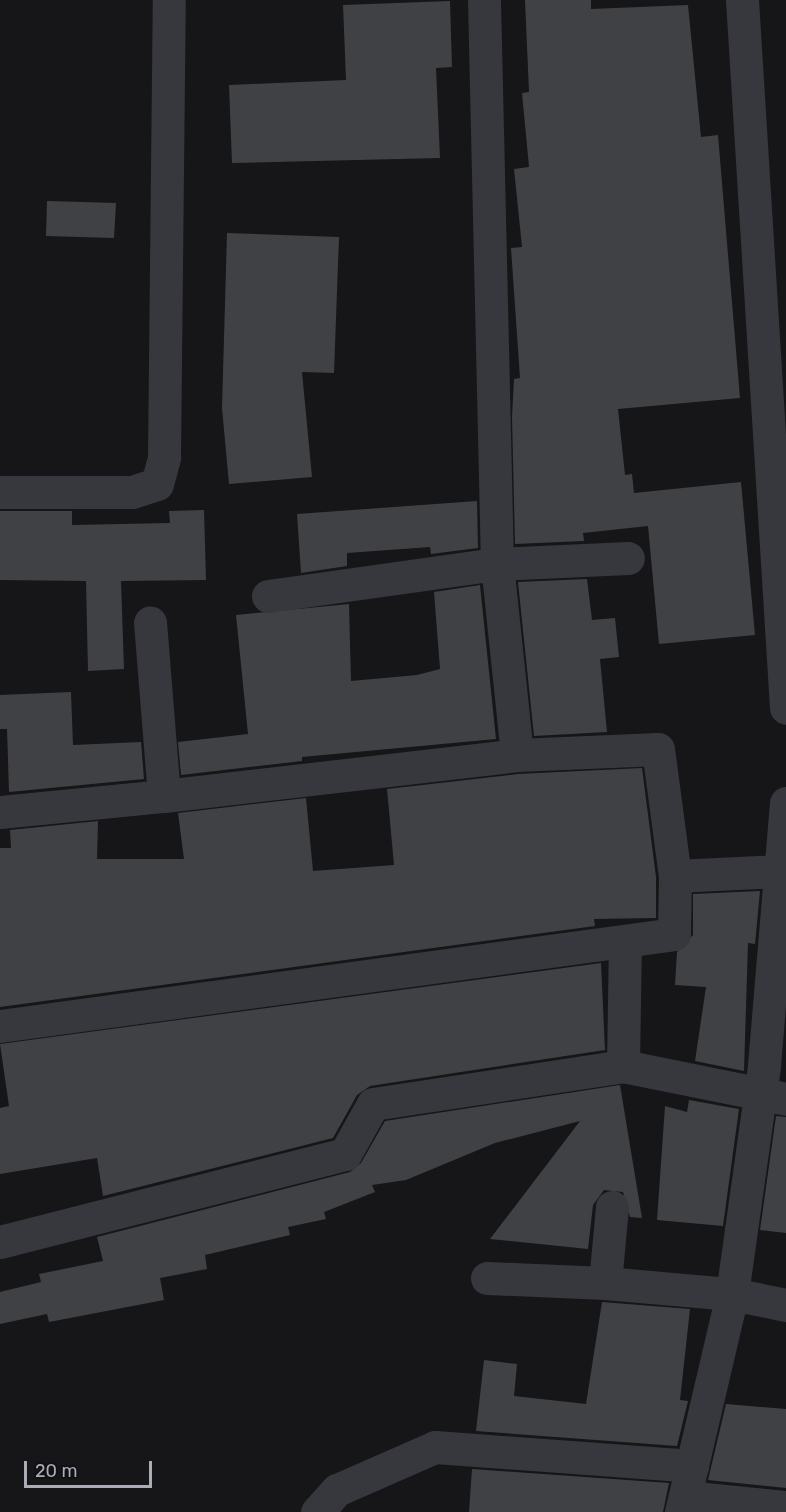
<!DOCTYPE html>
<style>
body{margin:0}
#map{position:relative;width:786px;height:1512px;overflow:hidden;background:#161618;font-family:Rubik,sans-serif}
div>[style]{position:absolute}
.building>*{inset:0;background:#404145}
.street>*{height:33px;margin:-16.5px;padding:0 16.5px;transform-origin:16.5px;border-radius:16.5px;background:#37383d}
span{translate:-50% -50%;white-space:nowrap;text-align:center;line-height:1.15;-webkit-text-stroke:6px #111113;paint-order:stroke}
.scale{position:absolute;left:24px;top:1461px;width:128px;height:27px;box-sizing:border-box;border:3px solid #a8adb8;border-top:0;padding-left:8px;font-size:18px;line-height:21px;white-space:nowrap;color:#a8adb8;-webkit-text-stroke:4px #111113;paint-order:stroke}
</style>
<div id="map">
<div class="building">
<div style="clip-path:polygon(525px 0,591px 0,591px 9px,688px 5px,701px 137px,718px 135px,740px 398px,618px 409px,625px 475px,632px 474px,634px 493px,741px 482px,755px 635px,659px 644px,648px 526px,583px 533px,584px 541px,515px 544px,512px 417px,514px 379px,520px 378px,511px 248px,522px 247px,514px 169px,529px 167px,522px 93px,529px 92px)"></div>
<div style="clip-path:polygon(450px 1px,452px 67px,436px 68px,440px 158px,232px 163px,229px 85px,346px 80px,343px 5px)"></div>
<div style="clip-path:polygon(47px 201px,116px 203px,114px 238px,46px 236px)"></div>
<div style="clip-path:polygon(227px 233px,339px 237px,334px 373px,302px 372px,312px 477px,229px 484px,222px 408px)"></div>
<div style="clip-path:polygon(477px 501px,478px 548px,431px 554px,430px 547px,347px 553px,347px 566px,301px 573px,297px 514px)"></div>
<div style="clip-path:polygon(204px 510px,206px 580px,121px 581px,124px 669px,88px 671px,86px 581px,0 580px,0 511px,72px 511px,72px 525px,170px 523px,169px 511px)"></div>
<div style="clip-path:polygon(587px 579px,592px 620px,615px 618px,619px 657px,600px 659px,607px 732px,534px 736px,518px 582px)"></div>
<div style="clip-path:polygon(480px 585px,496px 739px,302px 757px,302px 761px,181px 775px,178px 742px,248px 734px,236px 615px,349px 604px,351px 681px,417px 675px,440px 669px,434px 592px)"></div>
<div style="clip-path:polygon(71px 692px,73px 745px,141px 742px,144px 779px,9px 792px,7px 729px,0 729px,0 695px)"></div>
<div style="clip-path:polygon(642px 768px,656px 877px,656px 918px,594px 919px,595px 926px,0 1007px,0 848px,11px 848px,10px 830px,98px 821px,97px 859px,184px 859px,178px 813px,306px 798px,313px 871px,394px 865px,387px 789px,518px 774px)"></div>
<div style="clip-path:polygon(760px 891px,755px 944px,748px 943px,744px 1071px,695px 1061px,706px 987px,675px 985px,677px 952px,693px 935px,693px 894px)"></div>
<div style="clip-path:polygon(601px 963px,605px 1050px,370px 1086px,357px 1095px,333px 1138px,103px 1196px,97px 1158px,0 1174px,0 1108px,9px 1106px,0 1044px)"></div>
<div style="clip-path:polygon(620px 1085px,642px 1218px,630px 1217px,623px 1192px,604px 1190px,593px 1205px,588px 1249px,490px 1239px,580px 1121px,495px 1143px,406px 1180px,372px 1185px,375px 1192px,324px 1212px,326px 1219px,288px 1227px,290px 1235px,205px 1255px,207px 1269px,160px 1278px,164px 1300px,49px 1322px,47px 1314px,0 1324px,0 1292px,41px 1282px,39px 1274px,103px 1261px,97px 1237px,350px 1172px,361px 1163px,385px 1121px)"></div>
<div style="clip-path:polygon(689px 1100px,739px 1109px,723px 1226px,657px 1220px,665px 1106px,687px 1112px)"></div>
<div style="clip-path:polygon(776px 1116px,786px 1117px,786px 1233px,760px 1230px)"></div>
<div style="clip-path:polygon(602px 1302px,690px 1309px,680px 1400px,688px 1401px,677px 1446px,476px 1431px,484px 1360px,517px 1364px,514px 1396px,586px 1404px)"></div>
<div style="clip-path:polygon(726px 1404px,786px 1409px,786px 1488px,708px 1480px)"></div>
<div style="clip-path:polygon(472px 1469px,669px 1483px,663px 1512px,469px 1512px)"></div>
</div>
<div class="street">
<div style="left:484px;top:0;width:564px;rotate:88.68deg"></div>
<div style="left:497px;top:564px;width:192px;rotate:84deg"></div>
<div style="left:742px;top:0;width:709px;rotate:86.44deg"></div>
<div style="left:0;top:492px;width:132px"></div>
<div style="left:132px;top:492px;width:26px;rotate:-18deg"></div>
<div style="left:157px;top:484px;width:28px;rotate:-75deg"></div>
<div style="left:164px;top:457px;width:457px;rotate:-89.4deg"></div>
<div style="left:268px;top:596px;width:231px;rotate:-8deg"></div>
<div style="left:497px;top:564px;width:131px;rotate:-2.6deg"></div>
<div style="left:164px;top:796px;width:355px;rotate:-6.6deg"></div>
<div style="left:517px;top:755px;width:141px;rotate:-2.4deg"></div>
<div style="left:658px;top:749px;width:128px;rotate:82.4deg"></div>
<div style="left:0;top:812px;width:165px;rotate:-5.6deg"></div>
<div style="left:164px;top:796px;width:174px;rotate:-94.6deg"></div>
<div style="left:0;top:1026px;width:680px;rotate:-7.77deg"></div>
<div style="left:674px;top:934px;width:58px;rotate:-89deg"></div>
<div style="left:675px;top:876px;width:106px;rotate:-2.7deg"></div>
<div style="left:623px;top:1066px;width:123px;rotate:-89.1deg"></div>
<div style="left:612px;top:1207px;width:76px;rotate:95.3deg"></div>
<div style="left:605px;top:1283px;width:127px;rotate:5deg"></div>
<div style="left:732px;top:1294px;width:55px;rotate:11.5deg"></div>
<div style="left:0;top:1242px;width:356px;rotate:-14.3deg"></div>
<div style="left:345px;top:1154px;width:57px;rotate:-60.8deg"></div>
<div style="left:373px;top:1104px;width:253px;rotate:-8.6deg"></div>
<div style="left:623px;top:1066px;width:166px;rotate:11.4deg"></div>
<div style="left:487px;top:1278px;width:118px;rotate:2.4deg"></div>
<div style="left:685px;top:1497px;width:101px;rotate:5.7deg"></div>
<div style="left:317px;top:1512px;width:30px;rotate:-48deg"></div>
<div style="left:337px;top:1490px;width:107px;rotate:-23.7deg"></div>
<div style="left:435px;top:1447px;width:258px;rotate:4.2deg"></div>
<div style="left:681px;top:1512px;width:224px;rotate:-76.8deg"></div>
<div style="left:732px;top:1294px;width:231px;rotate:-82deg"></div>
<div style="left:764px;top:1065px;width:263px;rotate:-85.2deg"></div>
</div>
<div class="scale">20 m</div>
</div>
